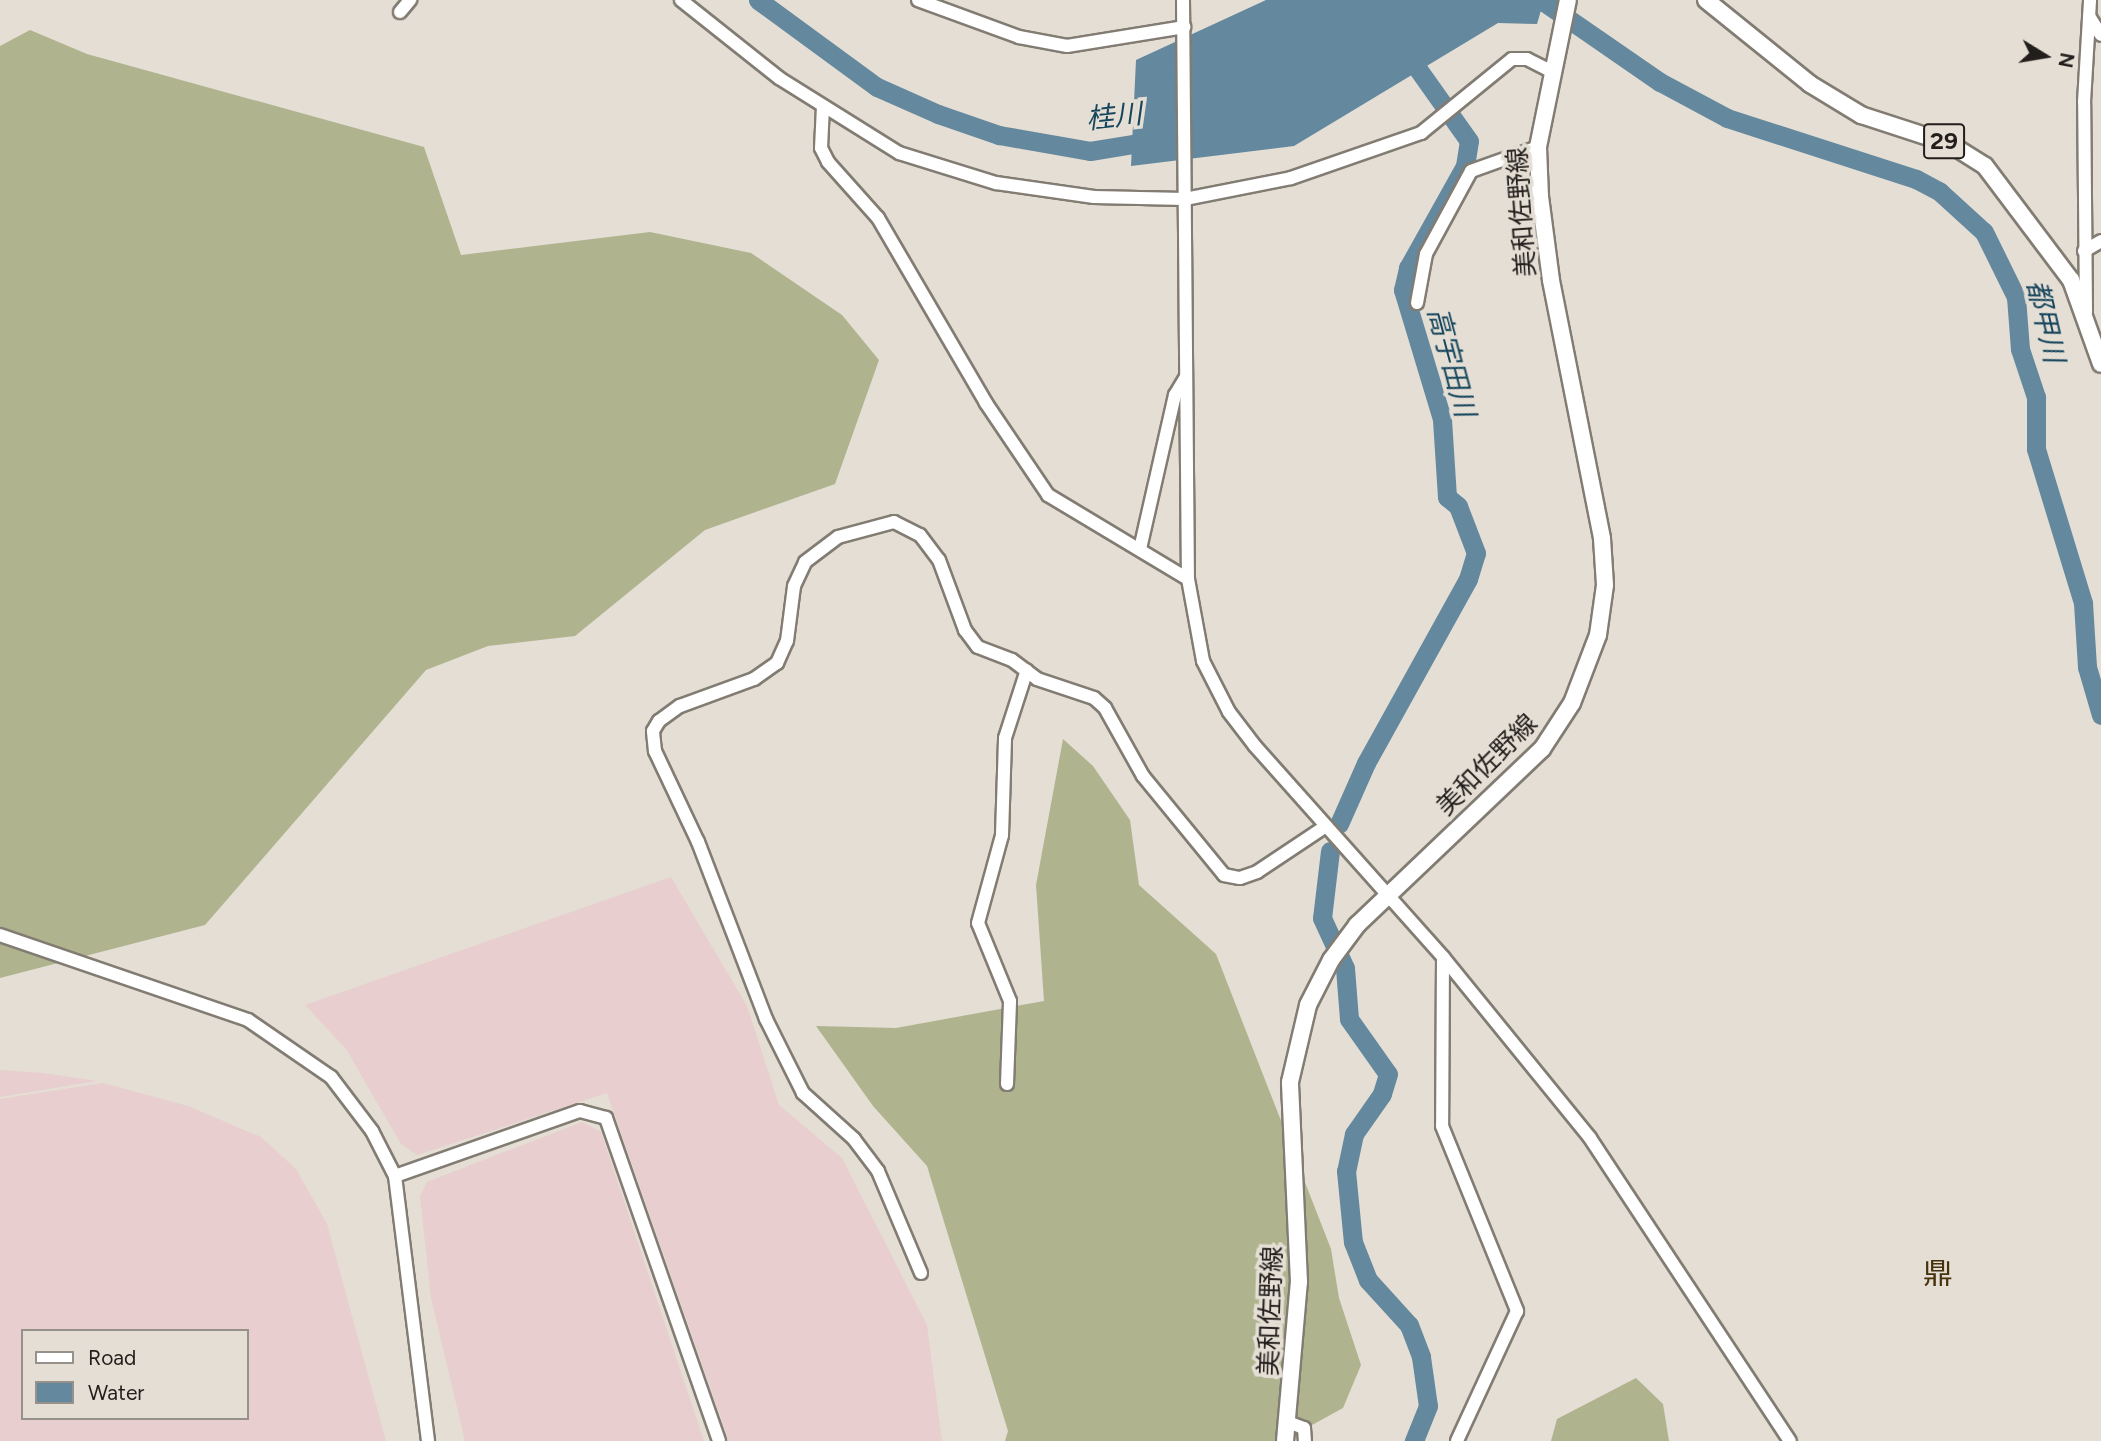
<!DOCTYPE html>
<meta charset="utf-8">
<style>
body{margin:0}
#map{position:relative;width:2101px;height:1441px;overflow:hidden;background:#e4ded4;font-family:Figtree,"Noto Sans JP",sans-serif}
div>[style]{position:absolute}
.industrial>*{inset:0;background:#e8cece}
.forest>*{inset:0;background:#afb48f}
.water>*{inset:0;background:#64889d}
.river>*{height:19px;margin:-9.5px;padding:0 9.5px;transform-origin:9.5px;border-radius:9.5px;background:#64889d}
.roads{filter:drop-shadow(2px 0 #827c73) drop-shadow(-2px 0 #827c73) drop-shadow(0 2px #827c73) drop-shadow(0 -2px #827c73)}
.minor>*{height:12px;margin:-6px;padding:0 6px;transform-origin:6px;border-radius:6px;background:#fff}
.major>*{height:16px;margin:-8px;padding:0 8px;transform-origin:8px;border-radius:8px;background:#fff}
span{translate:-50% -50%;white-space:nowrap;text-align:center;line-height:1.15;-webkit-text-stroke:7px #e4ded4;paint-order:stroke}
.shield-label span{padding:2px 5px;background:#e4ded4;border:2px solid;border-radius:5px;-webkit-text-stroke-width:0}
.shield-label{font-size:24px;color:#211e1b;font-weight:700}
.street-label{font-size:26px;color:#211e1b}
.water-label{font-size:28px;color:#16465d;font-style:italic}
.quarter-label{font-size:30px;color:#46320c}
.legend{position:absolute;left:21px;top:1329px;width:228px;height:91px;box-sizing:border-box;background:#e4ded4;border:2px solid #96918a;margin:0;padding:9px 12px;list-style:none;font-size:21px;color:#211e1b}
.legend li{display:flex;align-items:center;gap:14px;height:35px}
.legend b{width:35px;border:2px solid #96918a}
.north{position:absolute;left:2010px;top:21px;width:70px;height:70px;-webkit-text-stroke:5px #e4ded4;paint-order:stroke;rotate:101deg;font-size:19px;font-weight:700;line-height:28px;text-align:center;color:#211e1b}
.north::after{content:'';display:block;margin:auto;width:24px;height:32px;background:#211e1b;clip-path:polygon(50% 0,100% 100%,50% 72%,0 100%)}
</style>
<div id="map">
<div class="industrial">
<div style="clip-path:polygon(671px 877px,747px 1006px,779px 1105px,842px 1158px,927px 1325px,942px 1441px,729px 1441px,607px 1093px,417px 1155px,401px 1144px,346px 1049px,305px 1005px)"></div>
<div style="clip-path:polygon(0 1070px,43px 1073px,97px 1081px,0 1097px)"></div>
<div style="clip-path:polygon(evenodd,103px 1083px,188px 1106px,261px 1137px,296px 1169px,327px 1224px,386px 1441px,0 1441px,0 1099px,103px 1083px,23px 1331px,247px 1331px,247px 1418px,23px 1418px,23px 1331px)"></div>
<div style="clip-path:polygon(582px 1122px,601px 1132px,704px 1441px,465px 1441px,431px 1298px,420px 1196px,427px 1182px)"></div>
</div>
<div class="forest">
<div style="clip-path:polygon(30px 30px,87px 54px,424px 147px,461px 255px,650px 232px,751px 253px,842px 315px,879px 360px,835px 484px,705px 530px,575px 636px,488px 646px,426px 670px,205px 925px,0 978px,0 46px)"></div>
<div style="clip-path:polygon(1063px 739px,1093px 766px,1130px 820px,1139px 885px,1216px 954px,1331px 1249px,1339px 1298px,1361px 1365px,1343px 1408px,1283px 1441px,1005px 1441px,1008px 1431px,927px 1166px,873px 1106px,816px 1026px,896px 1028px,1044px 1001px,1036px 885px)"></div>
<div style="clip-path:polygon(1636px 1378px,1663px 1404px,1669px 1441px,1551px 1441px,1557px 1419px)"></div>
</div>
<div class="water">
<div style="clip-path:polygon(1266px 0,1544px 0,1537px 24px,1498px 23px,1294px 146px,1131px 166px,1136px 60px)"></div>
</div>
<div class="river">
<div style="left:758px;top:0;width:147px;rotate:36.2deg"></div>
<div style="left:877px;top:87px;width:67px;rotate:23.9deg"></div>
<div style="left:938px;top:114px;width:65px;rotate:19deg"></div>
<div style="left:999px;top:135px;width:92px;rotate:10deg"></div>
<div style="left:1090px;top:151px;width:69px;rotate:-9.2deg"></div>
<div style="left:1541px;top:0;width:145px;rotate:34.6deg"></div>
<div style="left:1660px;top:82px;width:76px;rotate:28.2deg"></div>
<div style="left:1727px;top:118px;width:199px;rotate:17.9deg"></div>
<div style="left:1916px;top:179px;width:27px;rotate:28deg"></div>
<div style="left:1940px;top:192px;width:59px;rotate:42.3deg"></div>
<div style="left:1984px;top:232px;width:72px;rotate:63.8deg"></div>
<div style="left:2016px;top:297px;width:52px;rotate:85.6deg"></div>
<div style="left:2020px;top:349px;width:51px;rotate:71.6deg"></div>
<div style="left:2036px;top:397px;width:52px;rotate:90deg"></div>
<div style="left:2036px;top:449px;width:161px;rotate:73deg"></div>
<div style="left:2083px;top:603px;width:64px;rotate:86.4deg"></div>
<div style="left:2087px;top:667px;width:50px;rotate:73.7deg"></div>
<div style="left:1339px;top:824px;width:67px;rotate:-66.1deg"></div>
<div style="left:1366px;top:763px;width:210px;rotate:-61deg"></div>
<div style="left:1468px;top:579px;width:27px;rotate:-73deg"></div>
<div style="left:1476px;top:553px;width:50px;rotate:-111deg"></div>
<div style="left:1458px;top:506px;width:14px;rotate:-141deg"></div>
<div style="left:1447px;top:497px;width:78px;rotate:-93.7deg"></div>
<div style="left:1442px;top:419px;width:135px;rotate:-106.8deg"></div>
<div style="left:1403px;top:290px;width:23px;rotate:-77deg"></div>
<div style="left:1408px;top:268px;width:117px;rotate:-60.8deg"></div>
<div style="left:1465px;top:166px;width:25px;rotate:-81deg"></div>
<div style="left:1469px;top:141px;width:110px;rotate:-125.4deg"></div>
<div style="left:1330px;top:851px;width:67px;rotate:96.8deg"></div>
<div style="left:1322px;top:918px;width:55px;rotate:65.3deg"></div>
<div style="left:1345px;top:968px;width:51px;rotate:85.5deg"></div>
<div style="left:1349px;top:1019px;width:67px;rotate:54.7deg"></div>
<div style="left:1388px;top:1074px;width:21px;rotate:107deg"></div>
<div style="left:1382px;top:1094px;width:49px;rotate:125deg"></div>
<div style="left:1354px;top:1134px;width:38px;rotate:102deg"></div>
<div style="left:1346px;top:1171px;width:71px;rotate:84.4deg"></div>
<div style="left:1353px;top:1242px;width:41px;rotate:68.5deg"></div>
<div style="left:1368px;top:1280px;width:61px;rotate:47.7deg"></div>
<div style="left:1409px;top:1325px;width:34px;rotate:69deg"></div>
<div style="left:1421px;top:1357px;width:49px;rotate:81.9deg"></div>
<div style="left:1428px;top:1406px;width:38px;rotate:112deg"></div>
</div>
<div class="roads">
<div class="minor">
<div style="left:681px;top:0;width:125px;rotate:38.5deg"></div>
<div style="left:779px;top:78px;width:142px;rotate:32deg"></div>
<div style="left:899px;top:153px;width:102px;rotate:17.2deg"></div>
<div style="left:996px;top:183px;width:99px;rotate:8.1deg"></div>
<div style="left:1094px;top:197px;width:91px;rotate:1.3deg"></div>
<div style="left:1185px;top:199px;width:108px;rotate:-11.2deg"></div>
<div style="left:1291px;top:178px;width:138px;rotate:-19.1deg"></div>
<div style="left:1421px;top:133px;width:117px;rotate:-39.1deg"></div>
<div style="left:1512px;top:59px;width:15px"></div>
<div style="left:1527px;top:59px;width:28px;rotate:27deg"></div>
<div style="left:918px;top:0;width:108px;rotate:20.1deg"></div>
<div style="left:1019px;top:37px;width:49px;rotate:10.6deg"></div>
<div style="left:1067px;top:46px;width:119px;rotate:-9.2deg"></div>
<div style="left:1183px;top:0;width:579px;rotate:89.51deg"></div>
<div style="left:1188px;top:579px;width:83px;rotate:79.6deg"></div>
<div style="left:1203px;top:661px;width:57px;rotate:63deg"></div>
<div style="left:1229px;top:712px;width:43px;rotate:52.6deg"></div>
<div style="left:1255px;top:746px;width:283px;rotate:48.3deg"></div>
<div style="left:1443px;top:957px;width:233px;rotate:50.9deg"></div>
<div style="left:1590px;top:1138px;width:363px;rotate:56.6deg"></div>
<div style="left:400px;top:12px;width:16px;rotate:-50deg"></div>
<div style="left:2089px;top:16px;width:22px;rotate:58deg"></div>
<div style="left:823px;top:106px;width:42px;rotate:92.7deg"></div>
<div style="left:821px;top:148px;width:16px;rotate:63deg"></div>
<div style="left:828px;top:162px;width:75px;rotate:48.2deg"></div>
<div style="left:878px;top:218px;width:214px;rotate:59.7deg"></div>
<div style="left:986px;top:403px;width:111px;rotate:56deg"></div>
<div style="left:1048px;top:495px;width:163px;rotate:31deg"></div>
<div style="left:2084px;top:251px;width:20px;rotate:-30deg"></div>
<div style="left:1417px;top:303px;width:50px;rotate:-79.6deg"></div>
<div style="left:1426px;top:254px;width:94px;rotate:-61.5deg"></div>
<div style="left:1471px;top:171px;width:71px;rotate:-19.7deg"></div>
<div style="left:2086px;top:312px;width:210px;rotate:-90.5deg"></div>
<div style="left:2084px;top:102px;width:102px;rotate:-86.6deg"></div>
<div style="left:1140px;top:549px;width:158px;rotate:-77.2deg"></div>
<div style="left:1175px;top:395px;width:21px;rotate:-59deg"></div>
<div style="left:0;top:935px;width:262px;rotate:18.9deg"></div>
<div style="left:248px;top:1020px;width:101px;rotate:34.5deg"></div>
<div style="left:331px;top:1077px;width:68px;rotate:52.8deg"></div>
<div style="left:372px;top:1131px;width:51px;rotate:62.9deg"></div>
<div style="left:395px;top:1176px;width:267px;rotate:82.9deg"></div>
<div style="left:1443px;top:957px;width:169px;rotate:90.3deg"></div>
<div style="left:1442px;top:1126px;width:200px;rotate:67.9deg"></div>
<div style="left:1517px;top:1311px;width:143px;rotate:114.8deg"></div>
<div style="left:1007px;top:1084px;width:83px;rotate:-87.9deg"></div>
<div style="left:1010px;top:1001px;width:84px;rotate:-112.3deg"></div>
<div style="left:978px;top:923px;width:91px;rotate:-74.7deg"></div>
<div style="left:1002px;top:835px;width:97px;rotate:-88.2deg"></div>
<div style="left:1005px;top:738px;width:71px;rotate:-72.1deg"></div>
<div style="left:395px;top:1176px;width:196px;rotate:-19.4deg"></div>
<div style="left:580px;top:1111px;width:27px;rotate:15deg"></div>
<div style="left:606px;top:1118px;width:342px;rotate:70.7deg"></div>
<div style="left:921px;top:1273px;width:111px;rotate:-112.9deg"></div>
<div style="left:878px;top:1171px;width:40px;rotate:-127deg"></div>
<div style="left:854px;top:1139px;width:69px;rotate:-138deg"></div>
<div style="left:803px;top:1093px;width:83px;rotate:-116.6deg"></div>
<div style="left:766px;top:1019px;width:190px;rotate:-111deg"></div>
<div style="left:698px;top:842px;width:101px;rotate:-115.3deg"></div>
<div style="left:655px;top:751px;width:20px;rotate:-96deg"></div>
<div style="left:653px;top:731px;width:12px;rotate:-59deg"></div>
<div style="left:659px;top:721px;width:26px;rotate:-36deg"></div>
<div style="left:680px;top:706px;width:79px;rotate:-20deg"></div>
<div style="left:754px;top:679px;width:28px;rotate:-35deg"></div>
<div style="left:777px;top:663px;width:24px;rotate:-66deg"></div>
<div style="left:787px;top:641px;width:55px;rotate:-82.7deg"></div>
<div style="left:794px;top:586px;width:26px;rotate:-65deg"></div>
<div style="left:805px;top:562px;width:41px;rotate:-37.1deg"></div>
<div style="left:838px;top:537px;width:58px;rotate:-15deg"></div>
<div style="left:894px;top:522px;width:29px;rotate:27deg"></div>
<div style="left:920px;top:535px;width:31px;rotate:53deg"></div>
<div style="left:939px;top:560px;width:75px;rotate:69.6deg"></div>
<div style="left:965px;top:630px;width:21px;rotate:53deg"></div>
<div style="left:978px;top:647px;width:36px;rotate:21deg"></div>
<div style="left:1012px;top:660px;width:31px;rotate:37deg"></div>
<div style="left:1037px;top:679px;width:60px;rotate:18.4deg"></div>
<div style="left:1094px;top:698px;width:15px;rotate:42deg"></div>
<div style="left:1105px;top:708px;width:78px;rotate:60.8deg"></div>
<div style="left:1143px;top:776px;width:128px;rotate:50.7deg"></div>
<div style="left:1224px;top:875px;width:16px;rotate:11deg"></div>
<div style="left:1240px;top:878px;width:18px;rotate:-19deg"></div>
<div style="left:1257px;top:872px;width:83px;rotate:-33.7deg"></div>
<div style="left:1288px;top:1422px;width:17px;rotate:21deg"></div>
<div style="left:1304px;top:1428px;width:13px;rotate:86deg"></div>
</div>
<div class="major">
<div style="left:1706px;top:0;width:134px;rotate:38.9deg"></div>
<div style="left:1810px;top:84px;width:60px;rotate:31.3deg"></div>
<div style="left:1861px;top:115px;width:94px;rotate:18deg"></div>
<div style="left:1950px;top:144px;width:41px;rotate:32.2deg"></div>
<div style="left:1985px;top:166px;width:143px;rotate:53deg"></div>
<div style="left:2071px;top:280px;width:89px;rotate:70.3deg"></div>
<div style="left:1285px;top:1441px;width:160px;rotate:-85deg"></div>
<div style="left:1299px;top:1282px;width:200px;rotate:-92.6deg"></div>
<div style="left:1290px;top:1082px;width:79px;rotate:-76.8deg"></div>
<div style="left:1308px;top:1005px;width:51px;rotate:-62.9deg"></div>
<div style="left:1331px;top:960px;width:44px;rotate:-53.4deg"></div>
<div style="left:1357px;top:925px;width:255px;rotate:-43.6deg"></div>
<div style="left:1542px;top:749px;width:55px;rotate:-56.9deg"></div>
<div style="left:1572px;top:703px;width:73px;rotate:-69.1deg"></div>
<div style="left:1598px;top:635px;width:50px;rotate:-82deg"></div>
<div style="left:1605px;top:585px;width:47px;rotate:-93.7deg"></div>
<div style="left:1602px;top:538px;width:263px;rotate:-101.2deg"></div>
<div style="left:1551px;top:280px;width:84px;rotate:-97.5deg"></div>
<div style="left:1540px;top:197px;width:50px;rotate:-92.3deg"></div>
<div style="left:1538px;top:147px;width:150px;rotate:-78.5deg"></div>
</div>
</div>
<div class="shield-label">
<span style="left:1944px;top:141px">29</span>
</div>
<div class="street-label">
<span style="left:1522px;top:212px;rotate:-94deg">美和佐野線</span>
<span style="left:1487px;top:765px;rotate:-45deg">美和佐野線</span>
<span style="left:1271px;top:1311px;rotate:-88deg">美和佐野線</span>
</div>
<div class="water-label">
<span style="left:1114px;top:116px;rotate:-6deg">桂川</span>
<span style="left:2046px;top:321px;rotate:77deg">都甲川</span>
<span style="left:1452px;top:362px;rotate:75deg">高宇田川</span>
</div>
<div class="quarter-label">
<span style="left:1938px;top:1274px">鼎</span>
</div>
<ul class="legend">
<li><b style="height:9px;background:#fff"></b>Road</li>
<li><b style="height:19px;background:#64889d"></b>Water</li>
</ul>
<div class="north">N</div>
</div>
